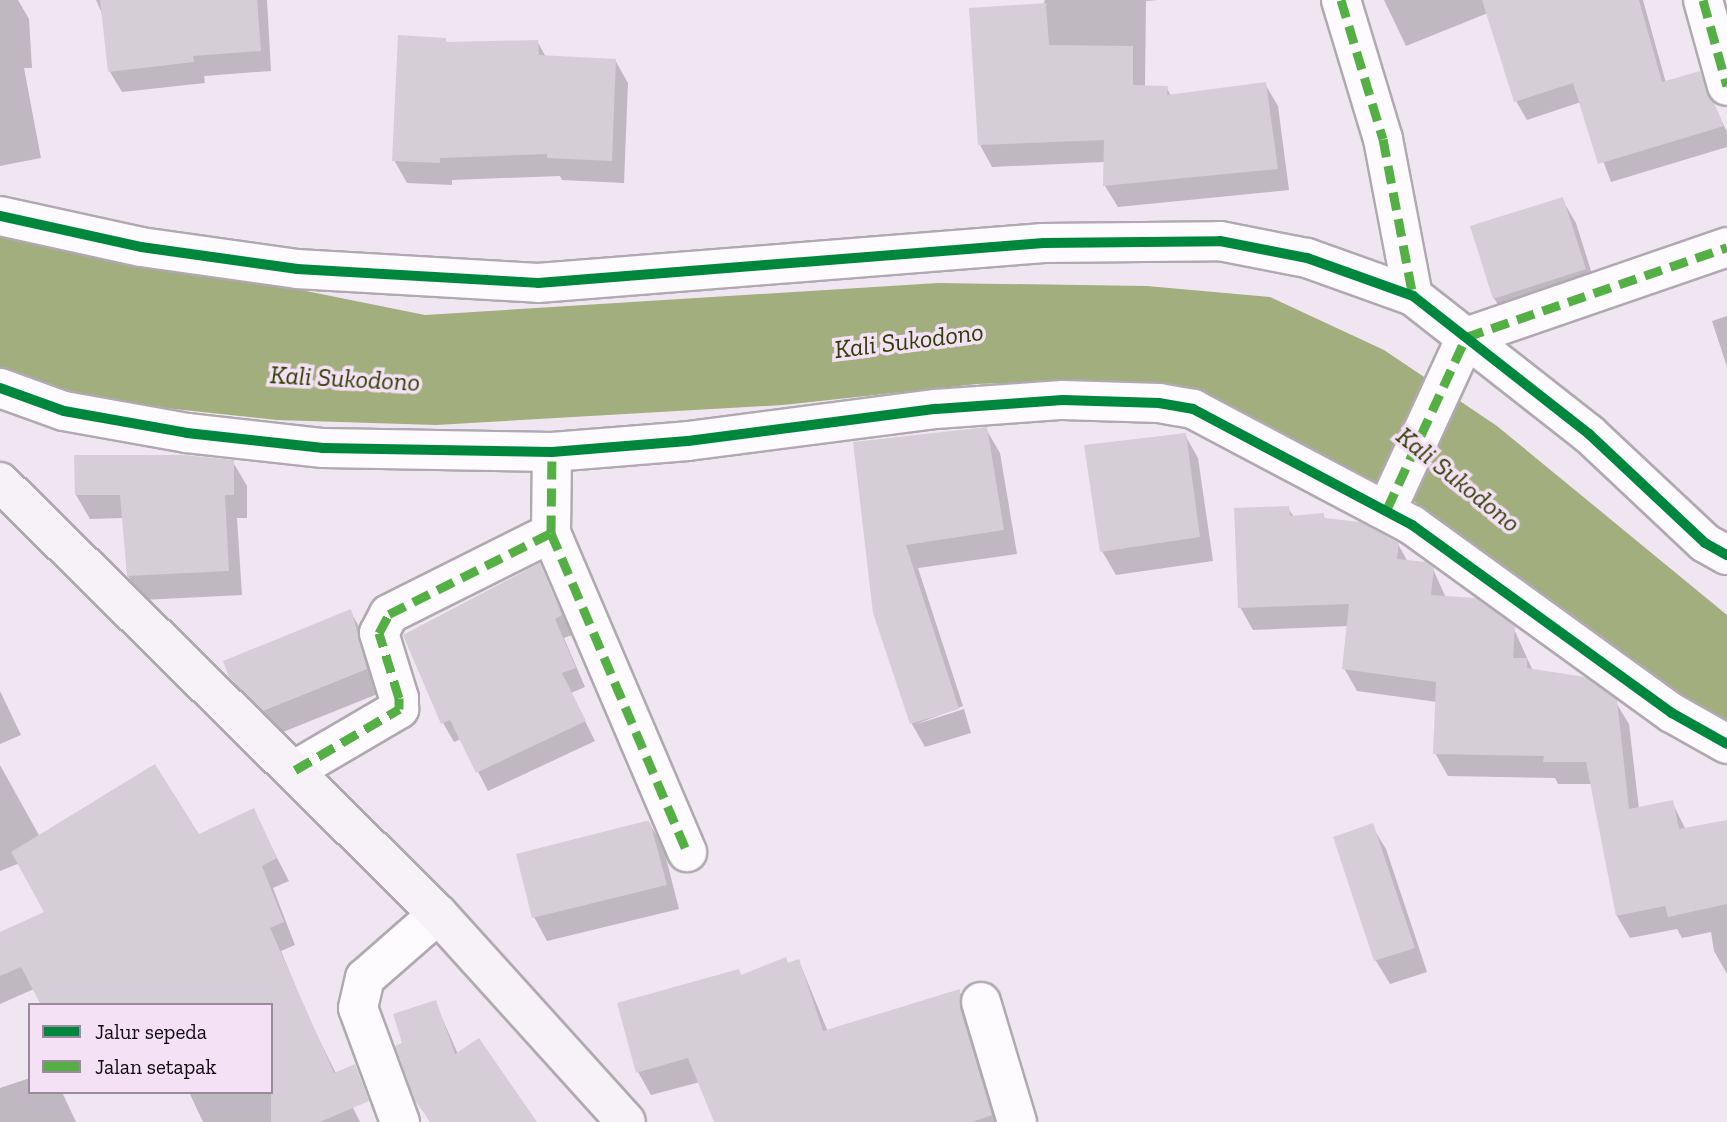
<!DOCTYPE html>
<style>
body{margin:0}
#map{position:relative;width:1727px;height:1122px;overflow:hidden;background:#f0e6f1;font-family:"Zilla Slab",serif}
div>[style]{position:absolute}
.water>*{inset:0;background:#a3ae7e}
.shadow>*{inset:0;background:#0003}
.building>*{inset:0;background:#d5ced6}
.roads{filter:drop-shadow(2px 0 #b1a9b1) drop-shadow(-2px 0 #b1a9b1) drop-shadow(0 2px #b1a9b1) drop-shadow(0 -2px #b1a9b1)}
.street>*{height:38px;margin:-19px;padding:0 19px;transform-origin:19px;border-radius:19px;background:#fdfbfd}
.secondary>*{height:38px;margin:-19px;padding:0 19px;transform-origin:19px;border-radius:19px;background:#f6f2f7}
.quiet>*{height:9px;margin-top:-4.5px;transform-origin:0;background:repeating-linear-gradient(90deg,#54b044 0 18px,transparent 0 27px)}
.cycleway>*{height:10px;margin:-5px;padding:0 5px;transform-origin:5px;border-radius:5px;background:#00873e}
span{translate:-50% -50%;white-space:nowrap;text-align:center;line-height:1.15;-webkit-text-stroke:7px #f4e1f5;paint-order:stroke}
.water-label{font-size:26px;color:#313e03;font-style:italic}
.legend{position:absolute;left:28px;top:1003px;width:245px;height:91px;box-sizing:border-box;background:#f4e1f5;border:2px solid #998b9a;margin:0;padding:9px 12px;list-style:none;font-size:21px;color:#110a11}
.legend li{display:flex;align-items:center;gap:14px;height:35px}
.legend b{width:35px;border:2px solid #998b9a}
</style>
<div id="map">
<div class="water">
<div style="clip-path:polygon(0 229px,425px 315px,938px 283px,1147px 286px,1270px 297px,1384px 350px,1497px 426px,1727px 615px,1727px 721px,1690px 703px,1411px 499px,1247px 418px,1169px 390px,1085px 381px,977px 384px,783px 405px,436px 425px,277px 420px,81px 399px,0 376px)"></div>
</div>
<div class="shadow">
<div style="clip-path:polygon(0 0,18px 0,29px 19px,32px 68px,24px 68px,41px 158px,0 166px)"></div>
<div style="clip-path:polygon(96px 0,267px 0,271px 71px,204px 76px,205px 83px,122px 92px,110px 72px,104px 18px)"></div>
<div style="clip-path:polygon(1045px 0,1159px 0,1146px 1px,1145px 87px,1167px 88px,1171px 96px,1265px 84px,1278px 106px,1289px 190px,1118px 207px,1105px 186px,1105px 162px,992px 167px,980px 145px)"></div>
<div style="clip-path:polygon(1384px 0,1643px 0,1666px 83px,1699px 73px,1727px 132px,1727px 147px,1611px 182px,1581px 102px,1527px 120px,1516px 101px,1488px 13px,1406px 46px)"></div>
<div style="clip-path:polygon(445px 40px,447px 44px,537px 41px,546px 57px,615px 60px,628px 83px,624px 183px,562px 180px,560px 176px,452px 180px,452px 185px,407px 183px,394px 160px)"></div>
<div style="clip-path:polygon(1562px 199px,1576px 223px,1598px 293px,1508px 322px,1494px 298px)"></div>
<div style="clip-path:polygon(1727px 316px,1727px 367px,1712px 321px)"></div>
<div style="clip-path:polygon(986px 429px,1000px 453px,1017px 554px,918px 568px,963px 706px,914px 725px,964px 709px,971px 733px,925px 747px,912px 724px,875px 613px,855px 443px)"></div>
<div style="clip-path:polygon(1185px 435px,1198px 458px,1213px 561px,1116px 575px,1102px 551px)"></div>
<div style="clip-path:polygon(233px 462px,247px 486px,247px 518px,237px 518px,242px 595px,142px 600px,128px 576px,123px 518px,90px 519px,76px 495px)"></div>
<div style="clip-path:polygon(1288px 508px,1294px 517px,1323px 515px,1326px 520px,1398px 544px,1408px 562px,1433px 569px,1446px 598px,1513px 627px,1533px 671px,1615px 701px,1629px 724px,1639px 809px,1672px 802px,1686px 830px,1727px 822px,1727px 974px,1714px 951px,1711px 932px,1682px 938px,1677px 929px,1630px 938px,1617px 916px,1592px 784px,1558px 784px,1555px 778px,1448px 776px,1435px 753px,1437px 702px,1357px 691px,1344px 668px,1349px 626px,1253px 630px,1240px 607px)"></div>
<div style="clip-path:polygon(539px 565px,572px 635px,564px 638px,585px 687px,571px 693px,595px 741px,488px 791px,461px 739px,454px 742px,443px 723px)"></div>
<div style="clip-path:polygon(350px 611px,364px 635px,380px 693px,278px 734px,245px 701px,231px 676px)"></div>
<div style="clip-path:polygon(0 691px,21px 735px,0 744px)"></div>
<div style="clip-path:polygon(0 765px,40px 837px,198px 836px,253px 811px,289px 881px,273px 888px,295px 945px,281px 951px,309px 1019px,360px 1122px,203px 1122px,189px 1092px,271px 1092px,271px 1005px,34px 989px,0 1004px,0 934px,46px 913px,20px 863px,0 871px)"></div>
<div style="clip-path:polygon(649px 823px,663px 846px,679px 909px,547px 941px,534px 917px)"></div>
<div style="clip-path:polygon(1372px 826px,1386px 849px,1427px 972px,1390px 984px,1376px 961px,1335px 838px)"></div>
<div style="clip-path:polygon(799px 961px,828px 1032px,959px 991px,973px 1014px,999px 1122px,716px 1122px,700px 1082px,651px 1095px,638px 1072px,742px 976px)"></div>
<div style="clip-path:polygon(435px 1002px,458px 1054px,537px 1122px,430px 1122px,417px 1100px,404px 1044px)"></div>
<div style="clip-path:polygon(30px 1078px,30px 1092px,62px 1092px,76px 1122px,0 1122px,0 1088px)"></div>
</div>
<div class="building">
<div style="clip-path:polygon(100px 0,257px 0,261px 51px,193px 56px,194px 62px,108px 72px)"></div>
<div style="clip-path:polygon(1482px 0,1639px 0,1662px 82px,1700px 71px,1724px 126px,1598px 164px,1573px 83px,1514px 102px)"></div>
<div style="clip-path:polygon(1046px 3px,1049px 45px,1133px 46px,1133px 85px,1168px 86px,1167px 95px,1266px 82px,1278px 169px,1103px 186px,1104px 140px,978px 145px,969px 8px)"></div>
<div style="clip-path:polygon(398px 35px,446px 38px,446px 42px,538px 40px,539px 55px,616px 59px,612px 161px,547px 158px,547px 154px,440px 158px,440px 163px,392px 161px)"></div>
<div style="clip-path:polygon(1563px 197px,1586px 269px,1493px 299px,1470px 226px)"></div>
<div style="clip-path:polygon(987px 427px,1004px 530px,906px 545px,959px 709px,910px 724px,873px 613px,853px 442px)"></div>
<div style="clip-path:polygon(1186px 433px,1200px 537px,1100px 552px,1084px 445px)"></div>
<div style="clip-path:polygon(74px 455px,185px 455px,234px 460px,234px 495px,225px 495px,229px 571px,127px 576px,120px 495px,75px 495px)"></div>
<div style="clip-path:polygon(1289px 506px,1290px 516px,1324px 513px,1324px 518px,1360px 522px,1399px 543px,1397px 559px,1426px 562px,1434px 568px,1431px 595px,1476px 598px,1515px 626px,1513px 658px,1527px 658px,1527px 668px,1585px 677px,1617px 700px,1629px 809px,1673px 800px,1679px 829px,1727px 820px,1727px 904px,1668px 917px,1665px 906px,1616px 916px,1586px 762px,1543px 762px,1544px 756px,1433px 754px,1436px 682px,1342px 669px,1349px 604px,1238px 608px,1234px 508px)"></div>
<div style="clip-path:polygon(540px 563px,562px 615px,555px 619px,576px 668px,562px 673px,586px 721px,476px 773px,450px 720px,441px 724px,403px 635px)"></div>
<div style="clip-path:polygon(351px 609px,367px 669px,263px 711px,229px 677px,223px 661px)"></div>
<div style="clip-path:polygon(155px 764px,199px 834px,254px 808px,277px 858px,262px 866px,284px 922px,270px 928px,334px 1073px,355px 1064px,369px 1101px,320px 1122px,271px 1122px,271px 1005px,41px 1005px,21px 967px,0 976px,0 932px,44px 912px,11px 852px)"></div>
<div style="clip-path:polygon(646px 821px,650px 822px,667px 885px,532px 918px,516px 854px)"></div>
<div style="clip-path:polygon(1373px 823px,1415px 948px,1374px 961px,1333px 837px)"></div>
<div style="clip-path:polygon(786px 957px,788px 963px,799px 959px,823px 1031px,960px 989px,960px 1008px,992px 1115px,972px 1122px,714px 1122px,688px 1058px,636px 1073px,617px 1003px,739px 969px,741px 975px)"></div>
<div style="clip-path:polygon(436px 1000px,455px 1054px,479px 1038px,537px 1122px,431px 1122px,415px 1101px,395px 1046px,402px 1043px,393px 1014px)"></div>
</div>
<div class="roads">
<div class="street">
<div style="left:1341px;top:0;width:145px;rotate:73.2deg"></div>
<div style="left:1383px;top:139px;width:160px;rotate:79.2deg"></div>
<div style="left:1703px;top:0;width:89px;rotate:74.4deg"></div>
<div style="left:0;top:216px;width:144px;rotate:12.4deg"></div>
<div style="left:141px;top:247px;width:158px;rotate:8deg"></div>
<div style="left:297px;top:269px;width:241px;rotate:3.3deg"></div>
<div style="left:538px;top:283px;width:507px;rotate:-4.53deg"></div>
<div style="left:1043px;top:243px;width:177px;rotate:-0.6deg"></div>
<div style="left:1220px;top:241px;width:89px;rotate:11.1deg"></div>
<div style="left:1307px;top:258px;width:113px;rotate:19.7deg"></div>
<div style="left:1413px;top:296px;width:224px;rotate:38.1deg"></div>
<div style="left:1589px;top:434px;width:159px;rotate:43.2deg"></div>
<div style="left:1705px;top:543px;width:25px;rotate:29deg"></div>
<div style="left:0;top:388px;width:68px;rotate:19.8deg"></div>
<div style="left:64px;top:411px;width:125px;rotate:10.1deg"></div>
<div style="left:187px;top:433px;width:137px;rotate:6.3deg"></div>
<div style="left:323px;top:448px;width:229px;rotate:1deg"></div>
<div style="left:552px;top:452px;width:136px;rotate:-4.6deg"></div>
<div style="left:688px;top:441px;width:250px;rotate:-7.4deg"></div>
<div style="left:936px;top:409px;width:127px;rotate:-4.1deg"></div>
<div style="left:1063px;top:400px;width:96px;rotate:1.8deg"></div>
<div style="left:1159px;top:403px;width:35px;rotate:10deg"></div>
<div style="left:1193px;top:409px;width:248px;rotate:27.9deg"></div>
<div style="left:1412px;top:525px;width:321px;rotate:35.9deg"></div>
<div style="left:1672px;top:713px;width:63px;rotate:29.4deg"></div>
<div style="left:1387px;top:509px;width:189px;rotate:-65.3deg"></div>
<div style="left:1466px;top:337px;width:276px;rotate:-19deg"></div>
<div style="left:551px;top:533px;width:347px;rotate:66.9deg"></div>
<div style="left:295px;top:770px;width:121px;rotate:-30.4deg"></div>
<div style="left:399px;top:709px;width:11px;rotate:-90deg"></div>
<div style="left:399px;top:698px;width:68px;rotate:-107.1deg"></div>
<div style="left:379px;top:633px;width:21px;rotate:-62deg"></div>
<div style="left:389px;top:614px;width:181px;rotate:-26.6deg"></div>
<div style="left:551px;top:533px;width:81px;rotate:-89.3deg"></div>
<div style="left:981px;top:1002px;width:125px;rotate:73.3deg"></div>
<div style="left:400px;top:1122px;width:121px;rotate:-110.2deg"></div>
<div style="left:358px;top:1008px;width:31px;rotate:-77deg"></div>
<div style="left:365px;top:978px;width:97px;rotate:-41.2deg"></div>
</div>
<div class="secondary">
<div style="left:0;top:482px;width:615px;rotate:44.6deg"></div>
<div style="left:438px;top:914px;width:280px;rotate:47.9deg"></div>
</div>
</div>
<div class="quiet">
<div style="left:1341px;top:0;width:145px;rotate:73.2deg"></div>
<div style="left:1383px;top:139px;width:160px;rotate:79.2deg"></div>
<div style="left:1703px;top:0;width:89px;rotate:74.4deg"></div>
<div style="left:1387px;top:509px;width:189px;rotate:-65.3deg"></div>
<div style="left:1466px;top:337px;width:276px;rotate:-19deg"></div>
<div style="left:551px;top:533px;width:347px;rotate:66.9deg"></div>
<div style="left:295px;top:770px;width:121px;rotate:-30.4deg"></div>
<div style="left:399px;top:709px;width:11px;rotate:-90deg"></div>
<div style="left:399px;top:698px;width:68px;rotate:-107.1deg"></div>
<div style="left:379px;top:633px;width:21px;rotate:-62deg"></div>
<div style="left:389px;top:614px;width:181px;rotate:-26.6deg"></div>
<div style="left:551px;top:533px;width:81px;rotate:-89.3deg"></div>
</div>
<div class="cycleway">
<div style="left:0;top:216px;width:144px;rotate:12.4deg"></div>
<div style="left:141px;top:247px;width:158px;rotate:8deg"></div>
<div style="left:297px;top:269px;width:241px;rotate:3.3deg"></div>
<div style="left:538px;top:283px;width:507px;rotate:-4.53deg"></div>
<div style="left:1043px;top:243px;width:177px;rotate:-0.6deg"></div>
<div style="left:1220px;top:241px;width:89px;rotate:11.1deg"></div>
<div style="left:1307px;top:258px;width:113px;rotate:19.7deg"></div>
<div style="left:1413px;top:296px;width:224px;rotate:38.1deg"></div>
<div style="left:1589px;top:434px;width:159px;rotate:43.2deg"></div>
<div style="left:1705px;top:543px;width:25px;rotate:29deg"></div>
<div style="left:0;top:388px;width:68px;rotate:19.8deg"></div>
<div style="left:64px;top:411px;width:125px;rotate:10.1deg"></div>
<div style="left:187px;top:433px;width:137px;rotate:6.3deg"></div>
<div style="left:323px;top:448px;width:229px;rotate:1deg"></div>
<div style="left:552px;top:452px;width:136px;rotate:-4.6deg"></div>
<div style="left:688px;top:441px;width:250px;rotate:-7.4deg"></div>
<div style="left:936px;top:409px;width:127px;rotate:-4.1deg"></div>
<div style="left:1063px;top:400px;width:96px;rotate:1.8deg"></div>
<div style="left:1159px;top:403px;width:35px;rotate:10deg"></div>
<div style="left:1193px;top:409px;width:248px;rotate:27.9deg"></div>
<div style="left:1412px;top:525px;width:321px;rotate:35.9deg"></div>
<div style="left:1672px;top:713px;width:63px;rotate:29.4deg"></div>
</div>
<div class="water-label">
<span style="left:909px;top:341px;rotate:-7deg">Kali Sukodono</span>
<span style="left:345px;top:379px;rotate:3deg">Kali Sukodono</span>
<span style="left:1458px;top:480px;rotate:39deg">Kali Sukodono</span>
</div>
<ul class="legend">
<li><b style="height:9px;background:#00873e"></b>Jalur sepeda</li>
<li><b style="height:9px;background:#54b044"></b>Jalan setapak</li>
</ul>
</div>
